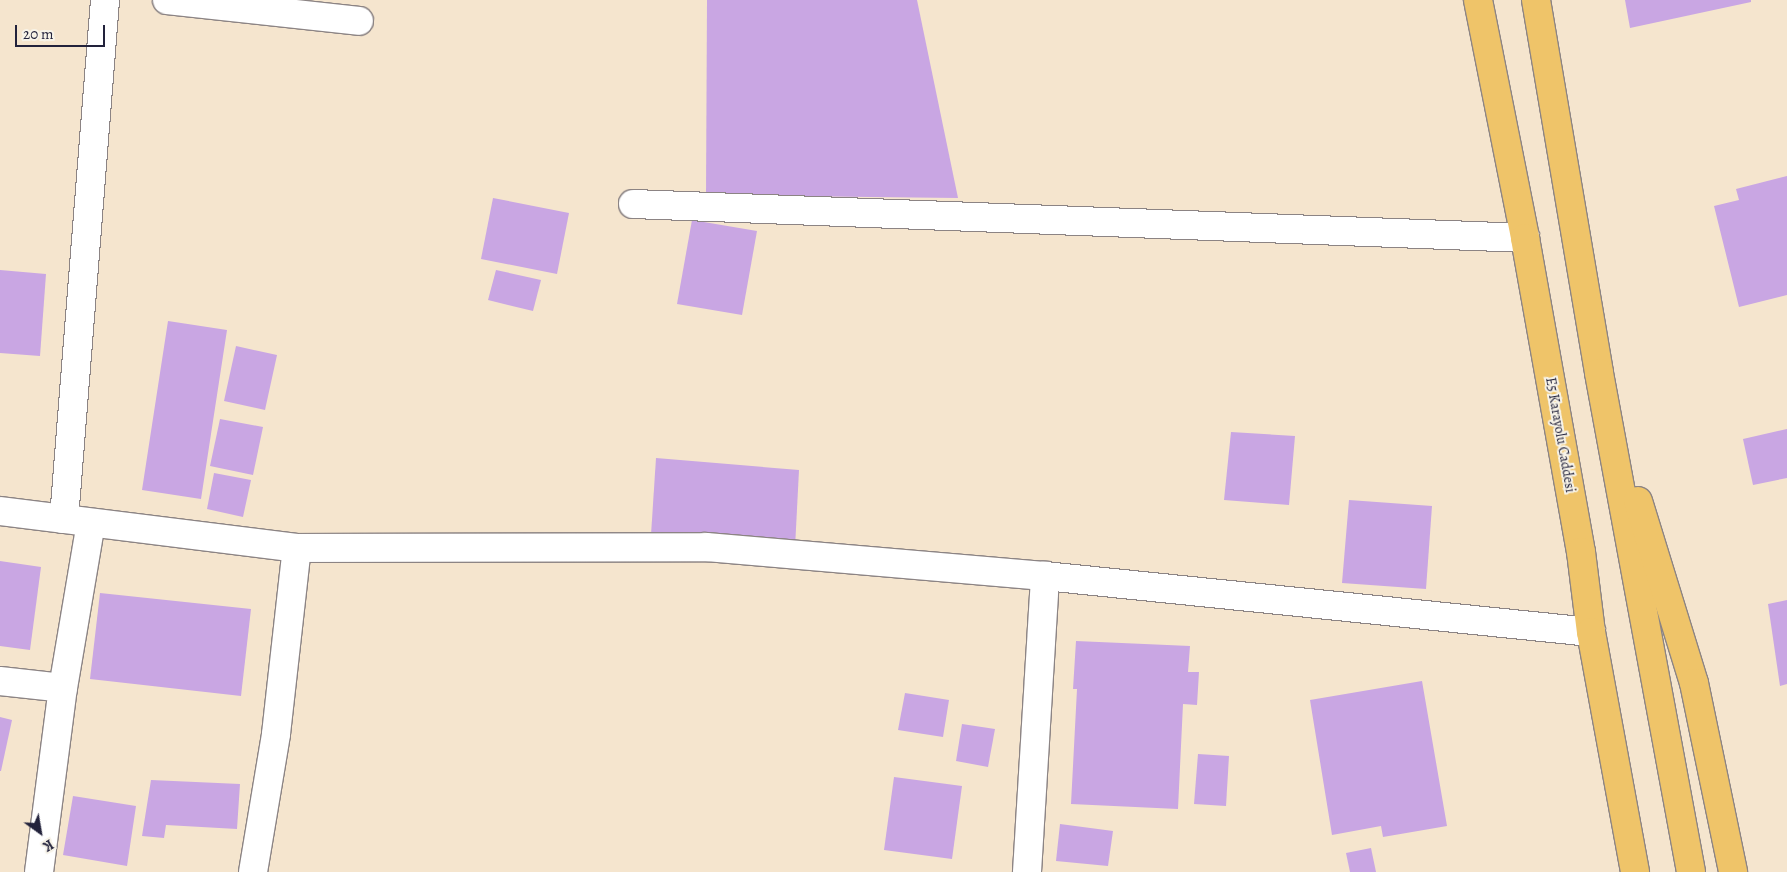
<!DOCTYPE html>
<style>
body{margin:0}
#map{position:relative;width:1787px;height:872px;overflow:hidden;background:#f5e5ce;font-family:Alegreya,serif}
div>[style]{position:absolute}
.building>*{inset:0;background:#c9a6e3}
.roads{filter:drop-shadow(1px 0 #8c8484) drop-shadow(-1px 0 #8c8484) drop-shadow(0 1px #8c8484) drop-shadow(0 -1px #8c8484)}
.street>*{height:28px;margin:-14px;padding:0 14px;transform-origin:14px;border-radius:14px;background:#fff}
.highway>*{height:28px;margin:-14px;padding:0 14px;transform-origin:14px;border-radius:14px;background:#efc469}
span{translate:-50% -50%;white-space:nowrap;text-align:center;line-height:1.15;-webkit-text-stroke:4px #f7f3e8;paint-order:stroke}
.street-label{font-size:14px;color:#22223b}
.north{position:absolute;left:15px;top:807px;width:50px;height:50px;-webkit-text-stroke:4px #f7f3e8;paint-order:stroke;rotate:148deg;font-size:14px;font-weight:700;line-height:20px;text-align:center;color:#22223b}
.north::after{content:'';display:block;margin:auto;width:18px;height:22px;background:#22223b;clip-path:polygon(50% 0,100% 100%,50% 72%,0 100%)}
.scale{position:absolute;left:15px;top:25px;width:90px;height:22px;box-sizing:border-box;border:2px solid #22223b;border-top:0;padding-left:6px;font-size:15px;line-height:18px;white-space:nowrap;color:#22223b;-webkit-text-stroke:4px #f7f3e8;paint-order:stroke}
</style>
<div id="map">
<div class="building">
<div style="clip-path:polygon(707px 0,917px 0,958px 198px,706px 195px)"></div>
<div style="clip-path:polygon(1625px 0,1751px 0,1751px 2px,1630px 28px)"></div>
<div style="clip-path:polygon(1787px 176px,1787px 295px,1739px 307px,1714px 206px,1739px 200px,1736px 189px)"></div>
<div style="clip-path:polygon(493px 198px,569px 213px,557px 274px,481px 259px)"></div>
<div style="clip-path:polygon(692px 220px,757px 231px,742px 315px,677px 304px)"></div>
<div style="clip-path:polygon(0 270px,46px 274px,40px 356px,0 353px)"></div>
<div style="clip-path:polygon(496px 270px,541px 280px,533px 311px,488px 300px)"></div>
<div style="clip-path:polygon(168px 321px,227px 330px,201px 499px,142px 490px)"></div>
<div style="clip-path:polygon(236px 346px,277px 355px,265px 410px,224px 401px)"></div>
<div style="clip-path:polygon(220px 419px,263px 427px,253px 475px,210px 466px)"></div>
<div style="clip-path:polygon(1787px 429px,1787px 478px,1753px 485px,1743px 439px)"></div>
<div style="clip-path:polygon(1231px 432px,1295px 436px,1289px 505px,1224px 500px)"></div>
<div style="clip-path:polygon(656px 458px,799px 470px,795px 548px,651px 535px)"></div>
<div style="clip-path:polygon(214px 473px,251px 480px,243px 517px,207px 509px)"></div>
<div style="clip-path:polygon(1349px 500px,1432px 506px,1426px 589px,1342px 583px)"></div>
<div style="clip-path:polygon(0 561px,41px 567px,30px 650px,0 646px)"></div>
<div style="clip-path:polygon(100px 593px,251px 609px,241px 696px,90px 679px)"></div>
<div style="clip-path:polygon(1787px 600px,1787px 684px,1780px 686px,1768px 604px)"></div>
<div style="clip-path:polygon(1076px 641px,1190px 646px,1188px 672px,1199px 672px,1197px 705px,1183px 704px,1178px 809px,1071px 804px,1077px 689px,1073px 689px)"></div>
<div style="clip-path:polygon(1422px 681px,1447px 826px,1383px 837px,1381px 826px,1332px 835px,1310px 700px)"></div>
<div style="clip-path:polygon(905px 693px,949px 700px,943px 737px,898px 730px)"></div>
<div style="clip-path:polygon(0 717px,12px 720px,1px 771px,0 771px)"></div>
<div style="clip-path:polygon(962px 724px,995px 729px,988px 767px,956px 761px)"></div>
<div style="clip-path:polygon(1198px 754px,1229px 756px,1226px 806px,1194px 804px)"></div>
<div style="clip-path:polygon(894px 777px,962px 786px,952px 859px,884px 850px)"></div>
<div style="clip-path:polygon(151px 780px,240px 784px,237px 829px,166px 825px,164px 838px,142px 836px)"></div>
<div style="clip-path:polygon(73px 796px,136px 806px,127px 866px,63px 855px)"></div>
<div style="clip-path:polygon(1060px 824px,1113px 831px,1108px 866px,1056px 861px)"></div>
<div style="clip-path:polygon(1371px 848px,1376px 872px,1350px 872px,1346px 853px)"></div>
</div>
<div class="roads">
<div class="street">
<div style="left:167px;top:0;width:193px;rotate:6.2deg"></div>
<div style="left:633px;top:204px;width:893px;rotate:2.18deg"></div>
<div style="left:0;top:511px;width:299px;rotate:7.1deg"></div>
<div style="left:297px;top:548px;width:409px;rotate:-0.1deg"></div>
<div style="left:706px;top:547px;width:340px;rotate:4.9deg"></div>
<div style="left:1045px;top:576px;width:549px;rotate:5.86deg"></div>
<div style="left:64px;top:519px;width:521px;rotate:-85.48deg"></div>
<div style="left:0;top:681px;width:63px;rotate:6.3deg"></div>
<div style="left:39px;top:872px;width:186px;rotate:-82.6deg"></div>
<div style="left:63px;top:688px;width:167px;rotate:-80.4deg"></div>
<div style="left:253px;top:872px;width:140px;rotate:-80.5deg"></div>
<div style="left:276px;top:734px;width:187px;rotate:-83.6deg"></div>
<div style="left:1027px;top:872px;width:297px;rotate:-86.5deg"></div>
</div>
<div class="highway">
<div style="left:1478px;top:0;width:243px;rotate:78.8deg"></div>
<div style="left:1525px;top:238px;width:319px;rotate:79.9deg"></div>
<div style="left:1581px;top:552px;width:81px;rotate:82.9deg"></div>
<div style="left:1591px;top:632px;width:244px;rotate:79.6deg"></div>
<div style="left:1536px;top:0;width:378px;rotate:80.4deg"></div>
<div style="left:1599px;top:373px;width:507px;rotate:79.55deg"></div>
<div style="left:1638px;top:501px;width:190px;rotate:72.9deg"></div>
<div style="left:1694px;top:683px;width:193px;rotate:78.3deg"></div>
</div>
</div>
<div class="street-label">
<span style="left:1560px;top:435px;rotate:80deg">E5 Karayolu Caddesi</span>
</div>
<div class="north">K</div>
<div class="scale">20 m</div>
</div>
